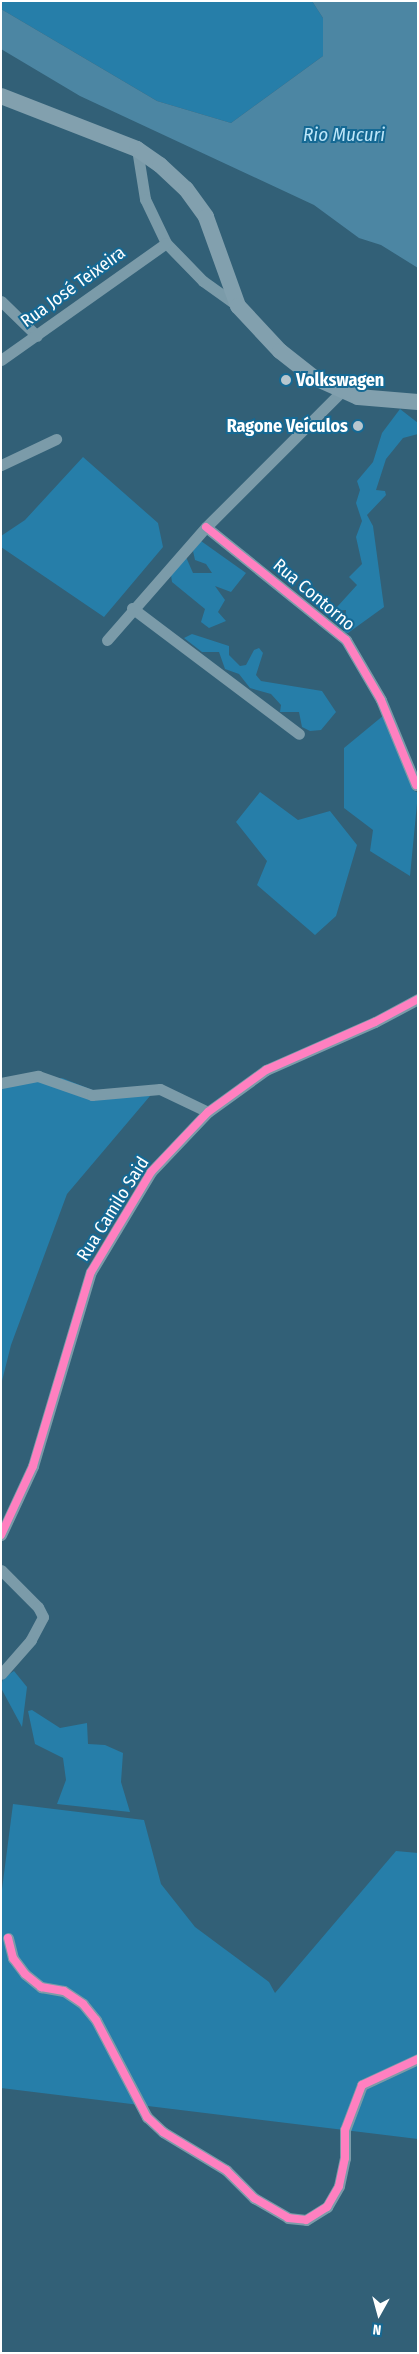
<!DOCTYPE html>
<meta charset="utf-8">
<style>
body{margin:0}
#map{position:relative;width:419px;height:2354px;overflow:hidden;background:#326077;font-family:"Fira Sans Condensed",sans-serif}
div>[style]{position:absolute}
.green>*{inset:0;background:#267ea9}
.water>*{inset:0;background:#4c86a3}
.street>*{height:11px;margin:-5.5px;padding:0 5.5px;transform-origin:5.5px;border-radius:5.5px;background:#7b9ba9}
.secondary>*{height:16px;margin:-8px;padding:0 8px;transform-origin:8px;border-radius:8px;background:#82a0ae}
.cycleway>*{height:8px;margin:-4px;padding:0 4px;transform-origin:4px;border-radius:4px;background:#ff80c0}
.dots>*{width:14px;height:14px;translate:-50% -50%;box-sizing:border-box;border:2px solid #156994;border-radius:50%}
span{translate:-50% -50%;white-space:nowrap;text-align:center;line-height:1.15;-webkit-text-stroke:4px #156994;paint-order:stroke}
.street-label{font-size:18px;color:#fff}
.poi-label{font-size:18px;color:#fff;font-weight:700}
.left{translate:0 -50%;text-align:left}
.right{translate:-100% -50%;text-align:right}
.water-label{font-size:19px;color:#bde6f9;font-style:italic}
.frame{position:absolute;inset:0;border:2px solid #fff;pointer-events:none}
.north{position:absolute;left:354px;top:2289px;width:50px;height:50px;-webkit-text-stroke:4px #156994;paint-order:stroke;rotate:187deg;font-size:14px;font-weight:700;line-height:20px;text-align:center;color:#fff}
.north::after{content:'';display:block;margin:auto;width:18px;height:22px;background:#fff;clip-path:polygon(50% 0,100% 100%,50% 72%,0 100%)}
</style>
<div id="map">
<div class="green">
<div style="clip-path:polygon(1px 1px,312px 1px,323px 18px,323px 56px,231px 123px,157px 101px,1px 9px)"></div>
<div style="clip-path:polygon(400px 409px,418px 423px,418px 434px,403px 438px,386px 459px,376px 490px,385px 491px,386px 495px,367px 515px,373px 526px,384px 607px,348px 633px,344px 632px,346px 610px,336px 611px,337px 607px,357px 585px,349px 577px,362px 564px,356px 537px,362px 521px,356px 503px,360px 490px,357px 481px,373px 462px,382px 433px)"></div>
<div style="clip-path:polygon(83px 457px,158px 523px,163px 547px,104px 617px,1px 547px,1px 536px,25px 520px)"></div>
<div style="clip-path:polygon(201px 541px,246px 573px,231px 592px,215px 586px,225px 600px,218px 612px,226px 621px,209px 628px,201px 622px,205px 609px,172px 582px,171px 575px,186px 557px,193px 573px,212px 573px,206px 564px,195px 560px,193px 551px)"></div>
<div style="clip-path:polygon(192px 634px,229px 646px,229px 655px,240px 666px,246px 665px,254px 650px,259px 648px,263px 653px,256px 675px,261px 681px,322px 691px,336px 712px,321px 730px,310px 731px,302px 727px,299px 712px,280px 712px,281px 705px,271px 694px,250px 688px,239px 674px,225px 669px,219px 652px,202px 652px,184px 638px)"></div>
<div style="clip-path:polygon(384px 715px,413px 790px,418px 793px,410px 876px,370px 851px,373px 830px,344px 808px,344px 748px)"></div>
<div style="clip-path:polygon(260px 792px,298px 820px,330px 811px,357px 845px,336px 916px,315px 935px,257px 885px,267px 861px,236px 822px)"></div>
<div style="clip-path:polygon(62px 1078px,95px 1091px,142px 1087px,150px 1096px,67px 1194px,11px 1345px,1px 1385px,1px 1085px)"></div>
<div style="clip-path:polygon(14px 1671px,27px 1687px,22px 1727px,1px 1688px,3px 1678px)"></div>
<div style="clip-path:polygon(32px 1710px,60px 1728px,87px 1723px,88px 1744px,105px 1745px,123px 1753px,121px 1782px,130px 1812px,57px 1804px,66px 1780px,63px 1758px,35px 1744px,28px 1711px)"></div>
<div style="clip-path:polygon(13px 1804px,144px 1820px,161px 1884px,195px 1927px,269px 1982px,275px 1993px,396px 1851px,418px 1853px,418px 2139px,1px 2088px,1px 1897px)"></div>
</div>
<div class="water">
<div style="clip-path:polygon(312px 1px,418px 1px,418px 268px,381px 245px,359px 238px,314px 205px,80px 96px,1px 49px,1px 9px,157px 101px,231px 123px,323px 56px,323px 18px)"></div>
</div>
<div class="street">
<div style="left:137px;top:149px;width:51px;rotate:80.9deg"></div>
<div style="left:145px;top:199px;width:49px;rotate:64.5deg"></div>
<div style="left:166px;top:243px;width:53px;rotate:45.8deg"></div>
<div style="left:203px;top:281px;width:43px;rotate:35.5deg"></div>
<div style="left:1px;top:301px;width:50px;rotate:44.2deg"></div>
<div style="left:1px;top:360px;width:202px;rotate:-35.3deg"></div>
<div style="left:1px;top:465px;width:61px;rotate:-25.3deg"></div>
<div style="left:206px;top:527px;width:180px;rotate:38.9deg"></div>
<div style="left:346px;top:640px;width:69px;rotate:59.7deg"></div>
<div style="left:381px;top:700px;width:92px;rotate:67.6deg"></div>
<div style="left:132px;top:608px;width:209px;rotate:37deg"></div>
<div style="left:107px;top:640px;width:150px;rotate:-48.8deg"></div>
<div style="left:206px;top:527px;width:191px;rotate:-45deg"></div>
<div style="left:1px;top:1083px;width:38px;rotate:-11deg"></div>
<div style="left:38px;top:1076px;width:57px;rotate:19.4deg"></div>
<div style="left:92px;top:1095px;width:68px;rotate:-5deg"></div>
<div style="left:160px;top:1089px;width:53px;rotate:25.6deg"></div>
<div style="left:1px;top:1535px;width:76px;rotate:-65.1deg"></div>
<div style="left:33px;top:1466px;width:202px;rotate:-73.4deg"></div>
<div style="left:91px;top:1272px;width:117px;rotate:-59deg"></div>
<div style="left:151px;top:1172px;width:83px;rotate:-46.5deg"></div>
<div style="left:208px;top:1112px;width:72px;rotate:-35.9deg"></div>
<div style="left:266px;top:1070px;width:119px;rotate:-23.8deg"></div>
<div style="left:375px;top:1022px;width:49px;rotate:-28.1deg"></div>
<div style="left:1px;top:1570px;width:52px;rotate:45deg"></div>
<div style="left:38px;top:1607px;width:11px;rotate:63deg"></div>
<div style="left:43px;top:1617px;width:26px;rotate:118deg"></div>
<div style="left:31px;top:1640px;width:45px;rotate:131.4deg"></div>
<div style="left:8px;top:1938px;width:21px;rotate:76deg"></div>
<div style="left:13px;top:1958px;width:20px;rotate:53deg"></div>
<div style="left:25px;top:1974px;width:21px;rotate:39deg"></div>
<div style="left:41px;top:1987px;width:23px;rotate:10deg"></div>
<div style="left:64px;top:1991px;width:23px;rotate:34deg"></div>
<div style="left:83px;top:2004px;width:21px;rotate:51deg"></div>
<div style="left:96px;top:2020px;width:110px;rotate:62.3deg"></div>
<div style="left:147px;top:2117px;width:22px;rotate:43deg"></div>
<div style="left:163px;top:2132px;width:74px;rotate:31.1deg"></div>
<div style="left:226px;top:2170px;width:40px;rotate:45deg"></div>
<div style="left:254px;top:2198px;width:39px;rotate:30deg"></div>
<div style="left:288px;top:2218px;width:18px;rotate:6deg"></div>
<div style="left:306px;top:2220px;width:25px;rotate:-32deg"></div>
<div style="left:327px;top:2207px;width:24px;rotate:-60deg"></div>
<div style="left:339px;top:2186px;width:29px;rotate:-78deg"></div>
<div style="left:345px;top:2158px;width:28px;rotate:-90deg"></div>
<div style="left:345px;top:2130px;width:48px;rotate:-69.3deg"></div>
<div style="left:362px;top:2085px;width:62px;rotate:-24.9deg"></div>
</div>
<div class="secondary">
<div style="left:1px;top:96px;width:146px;rotate:21.3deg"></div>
<div style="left:137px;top:149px;width:28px;rotate:35deg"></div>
<div style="left:160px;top:165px;width:35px;rotate:43deg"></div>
<div style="left:186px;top:189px;width:34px;rotate:54deg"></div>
<div style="left:206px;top:217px;width:95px;rotate:70.2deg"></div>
<div style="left:238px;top:306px;width:62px;rotate:47deg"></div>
<div style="left:280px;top:351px;width:42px;rotate:38.2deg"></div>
<div style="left:313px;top:377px;width:49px;rotate:24deg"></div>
<div style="left:358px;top:397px;width:60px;rotate:4.8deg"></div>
</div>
<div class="cycleway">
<div style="left:206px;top:527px;width:180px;rotate:38.9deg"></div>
<div style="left:346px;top:640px;width:69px;rotate:59.7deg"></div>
<div style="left:381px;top:700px;width:92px;rotate:67.6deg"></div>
<div style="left:1px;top:1535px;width:76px;rotate:-65.1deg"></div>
<div style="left:33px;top:1466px;width:202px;rotate:-73.4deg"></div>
<div style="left:91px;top:1272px;width:117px;rotate:-59deg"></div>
<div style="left:151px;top:1172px;width:83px;rotate:-46.5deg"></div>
<div style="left:208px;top:1112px;width:72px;rotate:-35.9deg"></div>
<div style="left:266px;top:1070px;width:119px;rotate:-23.8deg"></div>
<div style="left:375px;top:1022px;width:49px;rotate:-28.1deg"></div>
<div style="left:8px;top:1938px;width:21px;rotate:76deg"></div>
<div style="left:13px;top:1958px;width:20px;rotate:53deg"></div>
<div style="left:25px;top:1974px;width:21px;rotate:39deg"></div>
<div style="left:41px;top:1987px;width:23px;rotate:10deg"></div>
<div style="left:64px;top:1991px;width:23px;rotate:34deg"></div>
<div style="left:83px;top:2004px;width:21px;rotate:51deg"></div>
<div style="left:96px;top:2020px;width:110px;rotate:62.3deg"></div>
<div style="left:147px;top:2117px;width:22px;rotate:43deg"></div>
<div style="left:163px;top:2132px;width:74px;rotate:31.1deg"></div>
<div style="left:226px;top:2170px;width:40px;rotate:45deg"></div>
<div style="left:254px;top:2198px;width:39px;rotate:30deg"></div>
<div style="left:288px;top:2218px;width:18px;rotate:6deg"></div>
<div style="left:306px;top:2220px;width:25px;rotate:-32deg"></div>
<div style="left:327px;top:2207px;width:24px;rotate:-60deg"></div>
<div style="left:339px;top:2186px;width:29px;rotate:-78deg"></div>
<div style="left:345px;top:2158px;width:28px;rotate:-90deg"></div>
<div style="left:345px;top:2130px;width:48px;rotate:-69.3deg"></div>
<div style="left:362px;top:2085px;width:62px;rotate:-24.9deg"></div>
</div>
<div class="dots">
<div style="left:286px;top:380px;background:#b7c7cf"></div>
<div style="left:358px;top:426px;background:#b7c7cf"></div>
</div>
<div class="street-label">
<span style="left:73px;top:287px;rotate:-36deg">Rua José Teixeira</span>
<span style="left:314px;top:595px;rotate:40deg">Rua Contorno</span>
<span style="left:113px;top:1209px;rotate:-58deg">Rua Camilo Said</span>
</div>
<div class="poi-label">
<span class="left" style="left:296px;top:380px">Volkswagen</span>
<span class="right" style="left:348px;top:426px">Ragone Veículos</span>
</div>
<div class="water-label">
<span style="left:344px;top:135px">Rio Mucuri</span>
</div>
<div class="frame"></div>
<div class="north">N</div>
</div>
